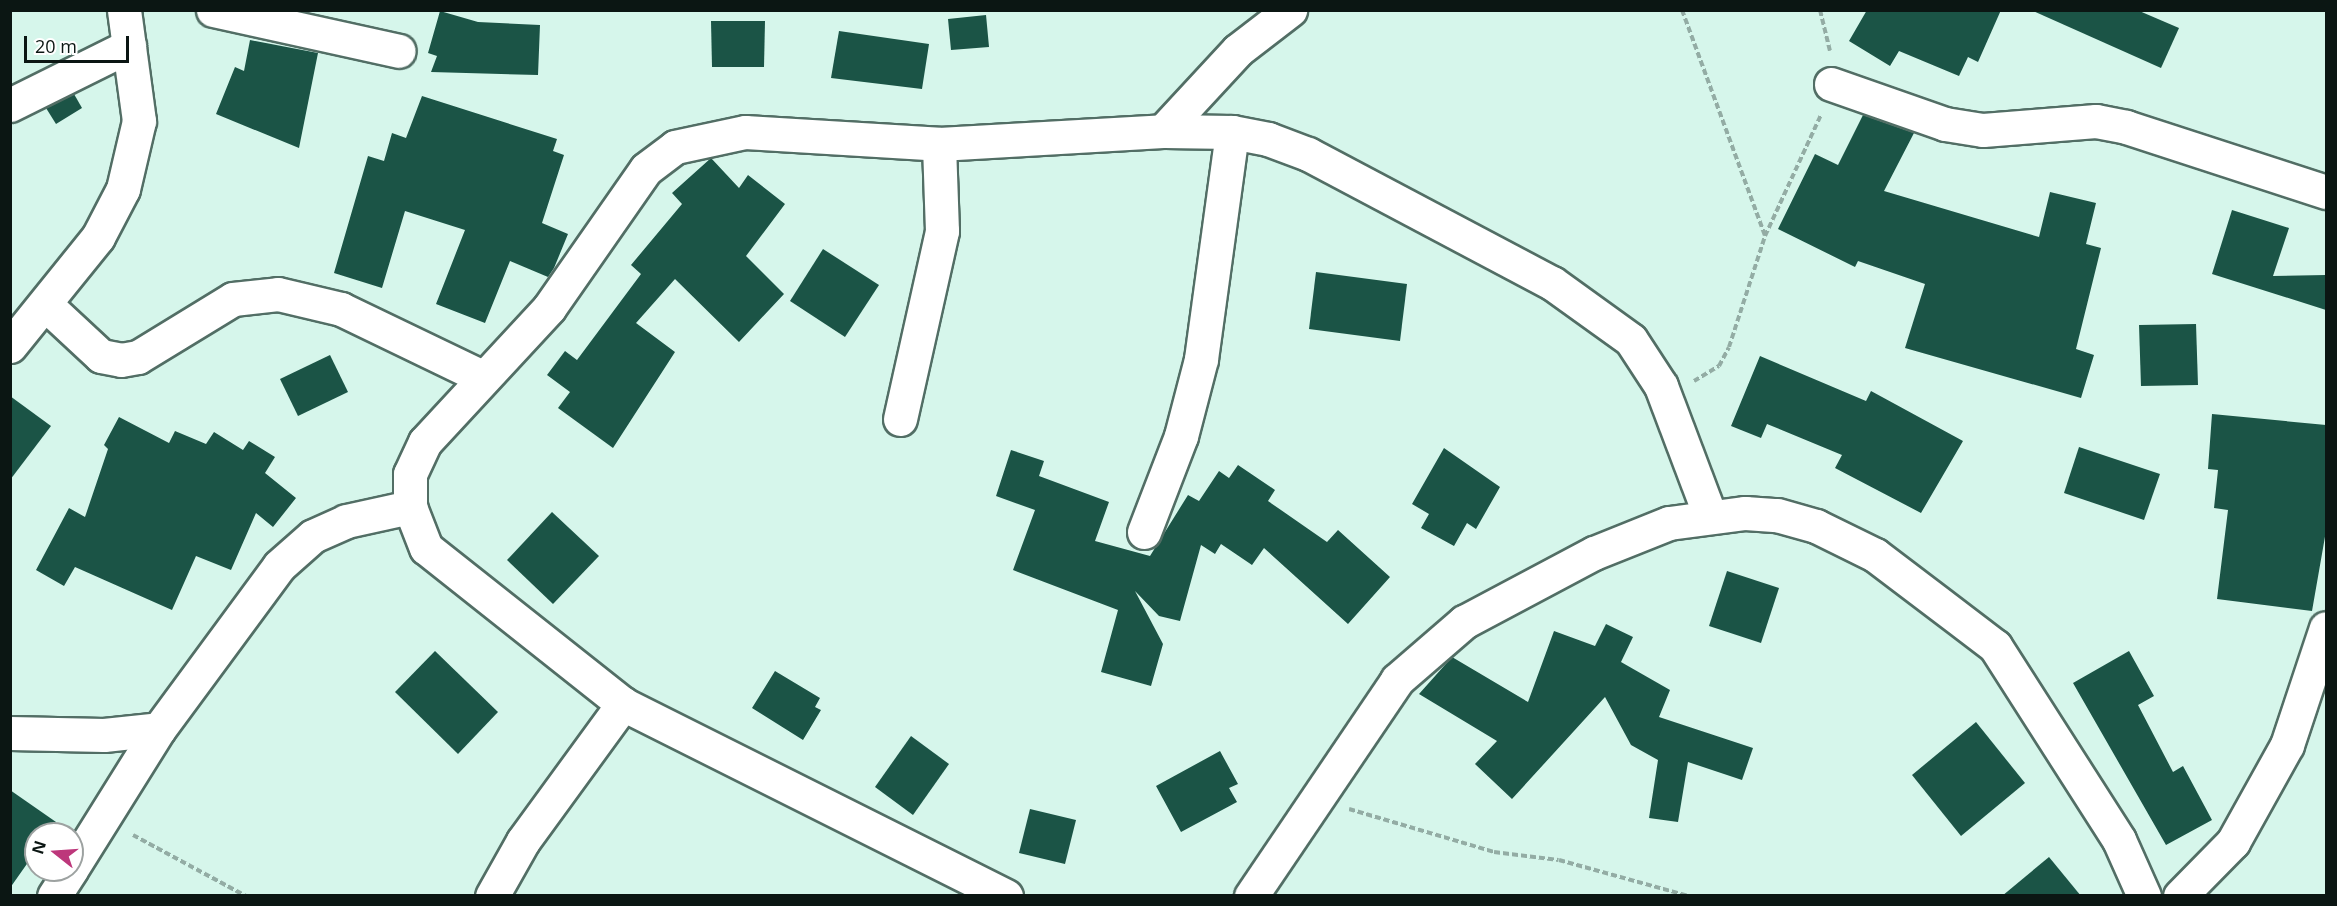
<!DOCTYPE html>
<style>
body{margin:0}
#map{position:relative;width:2337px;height:906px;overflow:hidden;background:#d6f6eb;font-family:"Open Sans",sans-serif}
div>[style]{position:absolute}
.building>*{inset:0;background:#1b5446}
.path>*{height:4px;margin-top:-2px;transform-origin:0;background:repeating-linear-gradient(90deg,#93aca4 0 6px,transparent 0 9px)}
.roads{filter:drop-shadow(2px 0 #526e65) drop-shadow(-2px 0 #526e65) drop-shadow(0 2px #526e65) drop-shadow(0 -2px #526e65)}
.minor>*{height:33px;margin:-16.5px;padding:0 16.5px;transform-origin:16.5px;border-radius:16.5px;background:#fff}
span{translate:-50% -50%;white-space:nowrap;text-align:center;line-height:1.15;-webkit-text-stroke:6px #fff;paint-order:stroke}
.frame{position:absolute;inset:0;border:12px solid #0b1613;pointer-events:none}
.north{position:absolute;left:24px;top:822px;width:60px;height:60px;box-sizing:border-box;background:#fff;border:2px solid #9da2a1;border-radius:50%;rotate:287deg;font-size:16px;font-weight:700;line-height:24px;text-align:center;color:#0b1613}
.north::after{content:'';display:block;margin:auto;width:21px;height:27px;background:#bd377b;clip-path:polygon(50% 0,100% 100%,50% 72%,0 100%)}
.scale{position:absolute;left:24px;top:36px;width:105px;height:27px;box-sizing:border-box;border:3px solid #0b1613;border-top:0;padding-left:8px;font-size:18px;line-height:21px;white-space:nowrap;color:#0b1613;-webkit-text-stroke:4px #fff;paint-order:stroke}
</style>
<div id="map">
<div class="building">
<div style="clip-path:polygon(1867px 10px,2001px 10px,1978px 62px,1968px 57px,1959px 76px,1899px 51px,1890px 66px,1849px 41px)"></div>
<div style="clip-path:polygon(2031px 10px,2137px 10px,2179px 28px,2161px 68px)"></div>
<div style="clip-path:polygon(440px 11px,478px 22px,540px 25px,538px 75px,431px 72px,437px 56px,428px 53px)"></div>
<div style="clip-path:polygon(986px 15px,989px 47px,951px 50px,948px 19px)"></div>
<div style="clip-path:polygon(711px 21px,765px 21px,764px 67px,712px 67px)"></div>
<div style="clip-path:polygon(839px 31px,929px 44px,922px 89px,831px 78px)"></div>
<div style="clip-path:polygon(250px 40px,318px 53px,299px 148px,216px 114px,235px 67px,244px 71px)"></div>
<div style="clip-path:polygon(74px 94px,82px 108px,56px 124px,46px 108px)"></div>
<div style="clip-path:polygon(422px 96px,557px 139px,553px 151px,564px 155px,542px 223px,568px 234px,554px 268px,548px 277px,510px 261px,485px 323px,436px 304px,465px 230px,405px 211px,382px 288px,334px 273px,368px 156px,384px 161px,392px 133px,406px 138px)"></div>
<div style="clip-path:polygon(1863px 115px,1914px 133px,1884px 191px,2039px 237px,2050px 192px,2096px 203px,2086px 244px,2101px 248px,2076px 349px,2094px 355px,2081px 398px,1905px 348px,1925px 284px,1858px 261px,1855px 267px,1778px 229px,1815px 154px,1838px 165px)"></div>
<div style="clip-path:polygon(711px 158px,739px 188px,748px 175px,785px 204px,746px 256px,784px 294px,739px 342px,675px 279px,636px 323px,675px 352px,613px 448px,558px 408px,570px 392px,547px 375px,565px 351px,577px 360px,641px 274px,631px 265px,682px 204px,672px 193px)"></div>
<div style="clip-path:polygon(2232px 210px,2289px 228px,2273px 276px,2326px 275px,2326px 310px,2212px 274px)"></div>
<div style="clip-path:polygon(823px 249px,879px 285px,845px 337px,790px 301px)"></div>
<div style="clip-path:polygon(1316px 272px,1407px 284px,1400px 341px,1309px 329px)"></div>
<div style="clip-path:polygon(2196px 324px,2198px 385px,2141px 386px,2139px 325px)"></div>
<div style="clip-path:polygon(330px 355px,348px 392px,298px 416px,280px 379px)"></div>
<div style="clip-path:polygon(1760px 356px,1866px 401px,1871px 391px,1963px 441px,1921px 513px,1835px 468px,1842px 455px,1767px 424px,1761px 438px,1731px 426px)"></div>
<div style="clip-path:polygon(10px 396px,51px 426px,10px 480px)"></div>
<div style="clip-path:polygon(2212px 414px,2326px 425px,2326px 531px,2312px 611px,2217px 599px,2228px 510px,2214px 508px,2218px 470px,2208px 469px)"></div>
<div style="clip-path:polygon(119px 417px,169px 443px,175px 431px,206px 444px,214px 432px,243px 450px,249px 441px,275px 457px,265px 473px,296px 498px,273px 527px,256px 513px,231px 570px,196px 556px,172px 610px,75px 567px,64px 586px,36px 570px,69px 508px,85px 517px,108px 449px,104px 445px)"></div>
<div style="clip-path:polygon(2079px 447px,2160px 474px,2144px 520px,2064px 493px)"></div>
<div style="clip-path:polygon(1444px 448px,1500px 487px,1476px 529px,1467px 523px,1454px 546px,1421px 528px,1429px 514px,1412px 504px)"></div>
<div style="clip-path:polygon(1011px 450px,1044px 461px,1039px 476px,1109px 502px,1095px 541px,1150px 556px,1188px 495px,1199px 501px,1219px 471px,1229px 478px,1238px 465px,1275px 490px,1268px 501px,1327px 542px,1338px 530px,1390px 577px,1348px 624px,1264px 548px,1252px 565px,1221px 544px,1215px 554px,1201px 545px,1180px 621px,1159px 616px,1135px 591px,1163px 644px,1151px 686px,1101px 672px,1118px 610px,1013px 570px,1035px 510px,996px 496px)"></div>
<div style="clip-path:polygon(552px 512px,599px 556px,553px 604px,507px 560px)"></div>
<div style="clip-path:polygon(1727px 571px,1779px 588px,1761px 643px,1709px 626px)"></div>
<div style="clip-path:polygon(1606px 624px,1633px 637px,1621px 662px,1670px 690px,1659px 717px,1753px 748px,1742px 780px,1688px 762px,1678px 822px,1649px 818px,1658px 760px,1631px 745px,1605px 697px,1512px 799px,1475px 764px,1497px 741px,1419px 694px,1452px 657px,1528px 702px,1554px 631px,1595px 646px)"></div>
<div style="clip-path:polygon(435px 651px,498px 712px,458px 754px,395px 692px)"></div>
<div style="clip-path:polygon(2129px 651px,2154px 696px,2138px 705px,2173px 772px,2183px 766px,2212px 820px,2166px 845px,2073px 683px)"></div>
<div style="clip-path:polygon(775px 671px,820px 698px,815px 707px,821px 710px,803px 740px,752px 708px)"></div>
<div style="clip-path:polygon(1976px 722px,2025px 783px,1961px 836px,1912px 775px)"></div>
<div style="clip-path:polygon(911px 736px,949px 764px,913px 815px,875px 787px)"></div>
<div style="clip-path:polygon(1220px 751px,1238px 784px,1229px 788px,1237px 802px,1181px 832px,1156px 786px)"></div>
<div style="clip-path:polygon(10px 790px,56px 822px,47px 834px,36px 834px,36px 851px,10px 888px)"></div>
<div style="clip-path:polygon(1030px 809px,1076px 820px,1065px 864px,1019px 853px)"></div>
<div style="clip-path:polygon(2049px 857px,2081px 896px,2002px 896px)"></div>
</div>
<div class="path">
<div style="left:1682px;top:10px;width:240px;rotate:69.8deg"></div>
<div style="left:1820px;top:10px;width:42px;rotate:76.3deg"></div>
<div style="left:1694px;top:381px;width:29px;rotate:-31deg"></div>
<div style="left:1719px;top:366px;width:21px;rotate:-62deg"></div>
<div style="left:1729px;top:347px;width:117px;rotate:-72deg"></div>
<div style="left:1765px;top:236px;width:133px;rotate:-65.2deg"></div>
<div style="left:1349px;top:809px;width:151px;rotate:16.5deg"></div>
<div style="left:1494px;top:852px;width:65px;rotate:7deg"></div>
<div style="left:1559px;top:860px;width:135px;rotate:15.5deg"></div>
<div style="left:133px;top:835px;width:128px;rotate:28.4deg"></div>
</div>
<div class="roads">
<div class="minor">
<div style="left:213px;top:10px;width:190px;rotate:12.4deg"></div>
<div style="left:1831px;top:84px;width:121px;rotate:19.3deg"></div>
<div style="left:1945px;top:124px;width:38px;rotate:9deg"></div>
<div style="left:1983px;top:130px;width:113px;rotate:-4.6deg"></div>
<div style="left:2096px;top:121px;width:31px;rotate:11deg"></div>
<div style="left:2126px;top:127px;width:210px;rotate:18deg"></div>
<div style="left:10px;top:105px;width:133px;rotate:-26.4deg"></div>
<div style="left:1163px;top:131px;width:110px;rotate:-47.2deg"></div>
<div style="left:1238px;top:50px;width:66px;rotate:-37.6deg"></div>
<div style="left:45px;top:304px;width:76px;rotate:42.9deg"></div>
<div style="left:101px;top:356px;width:20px;rotate:11deg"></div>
<div style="left:121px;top:360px;width:17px;rotate:-10deg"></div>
<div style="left:138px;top:357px;width:111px;rotate:-31.4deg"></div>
<div style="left:233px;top:299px;width:45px;rotate:-6.3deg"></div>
<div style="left:278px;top:294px;width:65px;rotate:13.4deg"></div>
<div style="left:341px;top:309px;width:157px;rotate:25.7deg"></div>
<div style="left:10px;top:346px;width:140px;rotate:-51.1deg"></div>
<div style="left:98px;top:237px;width:54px;rotate:-62.5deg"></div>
<div style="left:123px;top:189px;width:70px;rotate:-76.8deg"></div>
<div style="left:139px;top:121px;width:112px;rotate:-97.7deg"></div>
<div style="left:900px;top:419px;width:193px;rotate:-77.4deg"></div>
<div style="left:942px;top:231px;width:87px;rotate:-92deg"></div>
<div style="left:1144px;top:532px;width:103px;rotate:-68.9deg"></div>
<div style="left:1181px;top:436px;width:80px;rotate:-75.4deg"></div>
<div style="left:1201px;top:359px;width:229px;rotate:-82.2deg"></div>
<div style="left:10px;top:733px;width:94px;rotate:1.2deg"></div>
<div style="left:104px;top:735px;width:55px;rotate:-6.2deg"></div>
<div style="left:72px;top:868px;width:164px;rotate:-58deg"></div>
<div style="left:159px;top:729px;width:202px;rotate:-53.6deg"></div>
<div style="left:279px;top:566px;width:45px;rotate:-41.4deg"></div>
<div style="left:313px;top:536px;width:36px;rotate:-24deg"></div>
<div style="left:346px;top:521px;width:66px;rotate:-12.3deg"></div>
<div style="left:54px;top:896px;width:31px;rotate:-57deg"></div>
<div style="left:492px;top:896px;width:63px;rotate:-60.6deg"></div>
<div style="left:523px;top:841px;width:170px;rotate:-53.9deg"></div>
<div style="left:1006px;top:896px;width:428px;rotate:-153.4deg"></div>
<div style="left:623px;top:704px;width:251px;rotate:-141.6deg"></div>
<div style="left:426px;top:548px;width:44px;rotate:-111.3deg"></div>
<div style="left:410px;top:507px;width:33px;rotate:-90deg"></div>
<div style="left:410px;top:474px;width:35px;rotate:-65deg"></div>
<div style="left:425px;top:442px;width:183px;rotate:-47.2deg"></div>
<div style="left:549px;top:308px;width:169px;rotate:-55.1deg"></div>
<div style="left:646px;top:169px;width:36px;rotate:-37deg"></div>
<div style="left:675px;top:147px;width:72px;rotate:-12.1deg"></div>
<div style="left:745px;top:132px;width:194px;rotate:3.5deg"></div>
<div style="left:939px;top:144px;width:224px;rotate:-3.3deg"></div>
<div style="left:1163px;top:131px;width:69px;rotate:0.8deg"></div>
<div style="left:1232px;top:132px;width:37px;rotate:11deg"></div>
<div style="left:1268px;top:139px;width:43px;rotate:20.6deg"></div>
<div style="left:1308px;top:154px;width:276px;rotate:27.9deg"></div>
<div style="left:1552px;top:283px;width:97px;rotate:35.8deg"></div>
<div style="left:1631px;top:340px;width:55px;rotate:56.9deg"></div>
<div style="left:1661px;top:386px;width:139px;rotate:69.3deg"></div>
<div style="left:1251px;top:896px;width:261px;rotate:-55.9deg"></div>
<div style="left:1397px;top:680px;width:89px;rotate:-40.9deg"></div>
<div style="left:1464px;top:622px;width:147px;rotate:-28deg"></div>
<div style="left:1594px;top:553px;width:81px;rotate:-21.8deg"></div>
<div style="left:1669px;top:523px;width:77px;rotate:-7.5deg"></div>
<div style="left:1745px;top:513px;width:32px;rotate:4deg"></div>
<div style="left:1777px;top:515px;width:41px;rotate:15.8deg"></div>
<div style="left:1816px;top:526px;width:66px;rotate:26.2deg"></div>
<div style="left:1875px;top:555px;width:151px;rotate:37.2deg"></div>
<div style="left:1995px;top:646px;width:230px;rotate:57.4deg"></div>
<div style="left:2119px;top:840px;width:61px;rotate:65.9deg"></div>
<div style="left:2180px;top:896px;width:76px;rotate:-45.5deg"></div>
<div style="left:2233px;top:842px;width:111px;rotate:-60.9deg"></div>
<div style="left:2287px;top:745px;width:123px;rotate:-71.6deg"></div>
</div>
</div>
<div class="frame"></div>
<div class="north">N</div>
<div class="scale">20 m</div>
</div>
